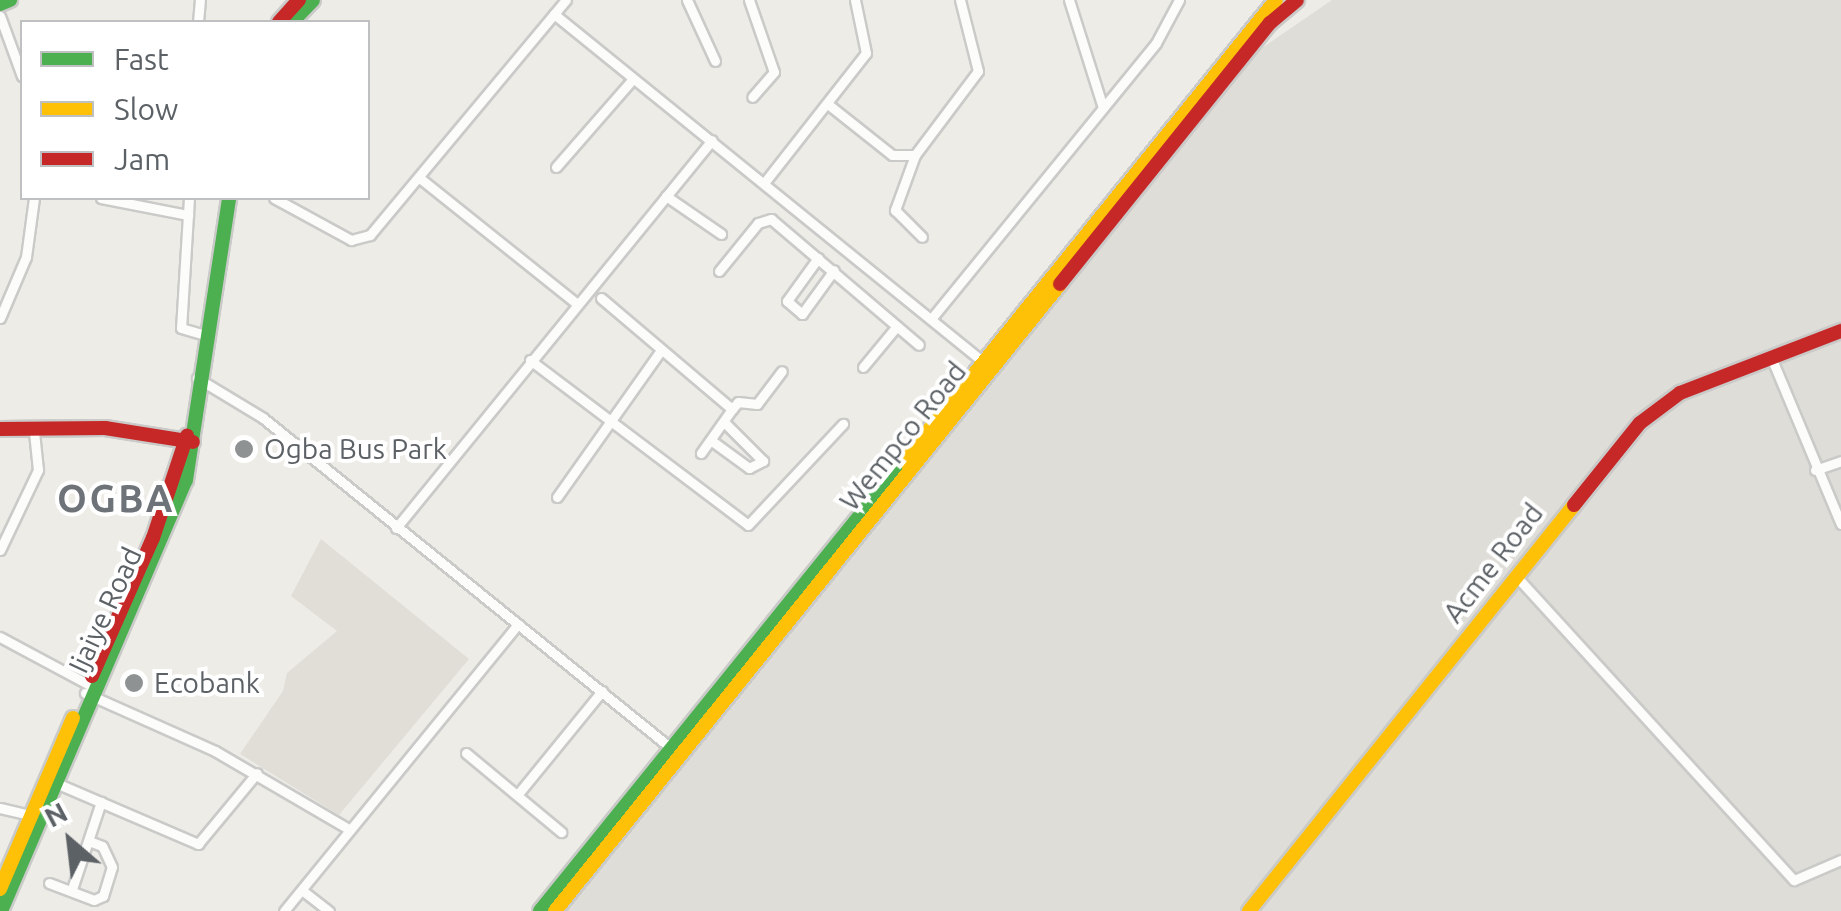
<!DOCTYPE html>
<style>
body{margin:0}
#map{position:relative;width:1841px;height:911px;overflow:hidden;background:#edece7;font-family:Ubuntu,sans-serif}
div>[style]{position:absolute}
.industrial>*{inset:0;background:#deddd8}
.education>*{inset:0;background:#e0ded7}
.roads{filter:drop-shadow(2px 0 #cacac9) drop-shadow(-2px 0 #cacac9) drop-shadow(0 2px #cacac9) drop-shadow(0 -2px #cacac9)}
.street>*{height:9px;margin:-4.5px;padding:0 4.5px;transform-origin:4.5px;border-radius:4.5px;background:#fcfcfb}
.fast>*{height:14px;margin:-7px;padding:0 7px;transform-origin:7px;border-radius:7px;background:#4caf50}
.slow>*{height:14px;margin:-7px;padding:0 7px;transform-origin:7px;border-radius:7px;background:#ffc107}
.jam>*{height:14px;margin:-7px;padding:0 7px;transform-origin:7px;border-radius:7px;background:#c62828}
.dots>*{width:28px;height:28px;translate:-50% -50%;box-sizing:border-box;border:5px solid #fff;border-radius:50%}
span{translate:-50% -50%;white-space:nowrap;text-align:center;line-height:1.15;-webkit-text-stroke:8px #fff;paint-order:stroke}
.street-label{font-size:28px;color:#5c6166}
.poi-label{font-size:28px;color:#5c6166}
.left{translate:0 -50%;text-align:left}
.district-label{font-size:38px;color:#6d7378;font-weight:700;letter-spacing:2.5px}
.legend{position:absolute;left:20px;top:20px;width:350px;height:180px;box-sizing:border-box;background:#fff;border:2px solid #bec0c2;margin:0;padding:12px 18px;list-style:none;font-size:30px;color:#5c6166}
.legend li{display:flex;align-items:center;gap:20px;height:50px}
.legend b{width:50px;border:2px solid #bec0c2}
.north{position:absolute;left:20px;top:791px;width:100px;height:100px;-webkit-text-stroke:8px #fff;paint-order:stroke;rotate:332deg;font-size:28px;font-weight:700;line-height:40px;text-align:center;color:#5c6166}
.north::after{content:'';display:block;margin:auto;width:35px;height:45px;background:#5c6166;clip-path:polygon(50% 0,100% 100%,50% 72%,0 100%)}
</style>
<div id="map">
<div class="industrial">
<div style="clip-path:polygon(1332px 0,1841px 0,1841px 911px,565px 911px,1256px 52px)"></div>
</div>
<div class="education">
<div style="clip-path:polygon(321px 539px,469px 659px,339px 815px,240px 754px,283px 691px,287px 673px,337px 631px,291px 596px)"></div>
</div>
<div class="roads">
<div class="street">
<div style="left:687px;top:0;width:67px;rotate:65.3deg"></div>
<div style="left:749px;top:0;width:76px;rotate:70.9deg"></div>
<div style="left:774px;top:72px;width:33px;rotate:131deg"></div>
<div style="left:1069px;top:0;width:113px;rotate:72.5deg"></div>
<div style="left:554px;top:14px;width:557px;rotate:39.03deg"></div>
<div style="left:0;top:16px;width:64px;rotate:69.9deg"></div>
<div style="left:198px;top:22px;width:22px;rotate:-85deg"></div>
<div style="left:829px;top:105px;width:80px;rotate:38.4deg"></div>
<div style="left:892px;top:155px;width:23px"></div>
<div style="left:915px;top:155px;width:105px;rotate:-53.1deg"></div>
<div style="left:978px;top:71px;width:73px;rotate:-104.2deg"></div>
<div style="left:915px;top:155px;width:59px;rotate:110deg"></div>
<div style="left:895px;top:210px;width:38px;rotate:45deg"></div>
<div style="left:556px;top:167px;width:116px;rotate:-48.9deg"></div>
<div style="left:421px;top:179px;width:200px;rotate:38.7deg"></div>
<div style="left:764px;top:183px;width:165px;rotate:-51.9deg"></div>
<div style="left:866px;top:53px;width:54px;rotate:-101.7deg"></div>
<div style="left:666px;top:196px;width:67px;rotate:34.6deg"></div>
<div style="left:101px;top:198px;width:89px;rotate:11.1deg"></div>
<div style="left:189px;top:198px;width:130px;rotate:93.5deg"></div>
<div style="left:181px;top:328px;width:22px;rotate:16deg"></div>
<div style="left:274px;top:198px;width:88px;rotate:28.6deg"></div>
<div style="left:351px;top:240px;width:20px;rotate:-15deg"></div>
<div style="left:370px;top:235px;width:306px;rotate:-50.2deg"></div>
<div style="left:818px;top:258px;width:53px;rotate:125.8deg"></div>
<div style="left:787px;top:301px;width:20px;rotate:41deg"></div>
<div style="left:802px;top:314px;width:54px;rotate:-54deg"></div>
<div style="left:719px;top:271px;width:62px;rotate:-50.9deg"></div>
<div style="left:758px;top:223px;width:14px;rotate:-17deg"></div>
<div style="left:771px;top:219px;width:194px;rotate:40.4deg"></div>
<div style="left:601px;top:298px;width:172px;rotate:40.3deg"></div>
<div style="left:732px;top:409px;width:54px;rotate:125.2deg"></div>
<div style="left:0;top:318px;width:66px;rotate:-66.9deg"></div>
<div style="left:26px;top:257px;width:60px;rotate:-82.3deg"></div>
<div style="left:931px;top:319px;width:356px;rotate:-50.8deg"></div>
<div style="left:1156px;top:43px;width:49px;rotate:-61.9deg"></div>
<div style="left:1771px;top:357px;width:181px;rotate:67.3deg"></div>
<div style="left:530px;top:360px;width:273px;rotate:37.1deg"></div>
<div style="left:748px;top:525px;width:139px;rotate:-46.8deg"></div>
<div style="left:863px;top:367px;width:53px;rotate:-50.3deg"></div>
<div style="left:197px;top:378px;width:77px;rotate:31.2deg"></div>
<div style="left:263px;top:418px;width:526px;rotate:38.98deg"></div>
<div style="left:732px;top:409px;width:9px;rotate:-49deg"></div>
<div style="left:738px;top:402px;width:19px;rotate:6deg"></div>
<div style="left:757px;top:404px;width:41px;rotate:-52.9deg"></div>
<div style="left:712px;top:441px;width:46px;rotate:36.1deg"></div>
<div style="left:749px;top:468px;width:16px;rotate:-27deg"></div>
<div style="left:763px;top:461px;width:52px;rotate:-135deg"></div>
<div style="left:1815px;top:470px;width:28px;rotate:-19deg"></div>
<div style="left:557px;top:497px;width:180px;rotate:-54.7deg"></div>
<div style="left:396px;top:528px;width:500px;rotate:-50.84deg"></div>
<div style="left:0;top:550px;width:89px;rotate:-64.6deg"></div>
<div style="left:38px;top:470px;width:39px;rotate:-96deg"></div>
<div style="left:1516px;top:576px;width:412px;rotate:47.6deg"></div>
<div style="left:1794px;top:880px;width:51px;rotate:-23.1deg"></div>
<div style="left:0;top:637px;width:110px;rotate:28.2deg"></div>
<div style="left:85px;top:693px;width:142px;rotate:24deg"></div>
<div style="left:215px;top:751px;width:156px;rotate:30.3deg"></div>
<div style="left:466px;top:753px;width:124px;rotate:39.7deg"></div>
<div style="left:56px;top:783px;width:155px;rotate:23.2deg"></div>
<div style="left:198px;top:844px;width:92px;rotate:-50.3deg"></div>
<div style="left:518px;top:794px;width:133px;rotate:-50.8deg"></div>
<div style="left:0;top:808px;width:28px;rotate:13deg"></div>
<div style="left:49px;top:883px;width:48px;rotate:20.7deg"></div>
<div style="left:94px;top:900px;width:10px;rotate:-24deg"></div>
<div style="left:103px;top:896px;width:30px;rotate:-73deg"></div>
<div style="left:112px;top:867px;width:23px;rotate:-115deg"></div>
<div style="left:102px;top:846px;width:14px;rotate:-159deg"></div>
<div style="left:72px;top:889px;width:92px;rotate:-71.6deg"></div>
<div style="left:303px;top:891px;width:33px;rotate:38deg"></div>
<div style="left:284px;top:911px;width:370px;rotate:-50.8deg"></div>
</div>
<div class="fast">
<div style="left:0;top:4px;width:11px;rotate:-22deg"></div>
<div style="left:292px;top:22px;width:30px;rotate:-46deg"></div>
<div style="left:1px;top:911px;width:469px;rotate:-66.8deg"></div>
<div style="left:186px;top:480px;width:285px;rotate:-81.3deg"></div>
<div style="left:540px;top:911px;width:579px;rotate:-51.03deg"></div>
</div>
<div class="slow">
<div style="left:904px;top:461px;width:592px;rotate:-51.1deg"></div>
<div style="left:0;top:889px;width:186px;rotate:-66.9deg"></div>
<div style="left:555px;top:911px;width:805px;rotate:-51.15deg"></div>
<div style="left:1249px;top:911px;width:520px;rotate:-51.32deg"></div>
</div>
<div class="jam">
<div style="left:279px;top:22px;width:30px;rotate:-48deg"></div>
<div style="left:1060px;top:284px;width:335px;rotate:-51.2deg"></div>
<div style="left:1270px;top:23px;width:35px;rotate:-40deg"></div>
<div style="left:0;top:429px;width:105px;rotate:-0.5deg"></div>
<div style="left:105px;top:428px;width:89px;rotate:9deg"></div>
<div style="left:1574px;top:505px;width:105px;rotate:-51.2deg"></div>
<div style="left:1640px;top:423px;width:50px;rotate:-36.9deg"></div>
<div style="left:1680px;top:393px;width:173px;rotate:-21.1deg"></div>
<div style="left:92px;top:676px;width:151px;rotate:-66.2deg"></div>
<div style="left:153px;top:538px;width:108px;rotate:-71.6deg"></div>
</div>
</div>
<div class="dots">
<div style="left:244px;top:449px;background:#8f9293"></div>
<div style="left:134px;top:683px;background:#8f9293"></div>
</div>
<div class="street-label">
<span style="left:903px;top:436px;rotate:-51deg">Wempco Road</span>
<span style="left:1493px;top:563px;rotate:-52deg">Acme Road</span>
<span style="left:105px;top:610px;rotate:-65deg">Ijaiye Road</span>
</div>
<div class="poi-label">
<span class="left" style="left:264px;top:449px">Ogba Bus Park</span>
<span class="left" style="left:154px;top:683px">Ecobank</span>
</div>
<div class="district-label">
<span style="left:116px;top:499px">OGBA</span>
</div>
<ul class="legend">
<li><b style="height:12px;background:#4caf50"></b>Fast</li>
<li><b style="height:12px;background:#ffc107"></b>Slow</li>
<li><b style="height:12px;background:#c62828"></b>Jam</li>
</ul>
<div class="north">N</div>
</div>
